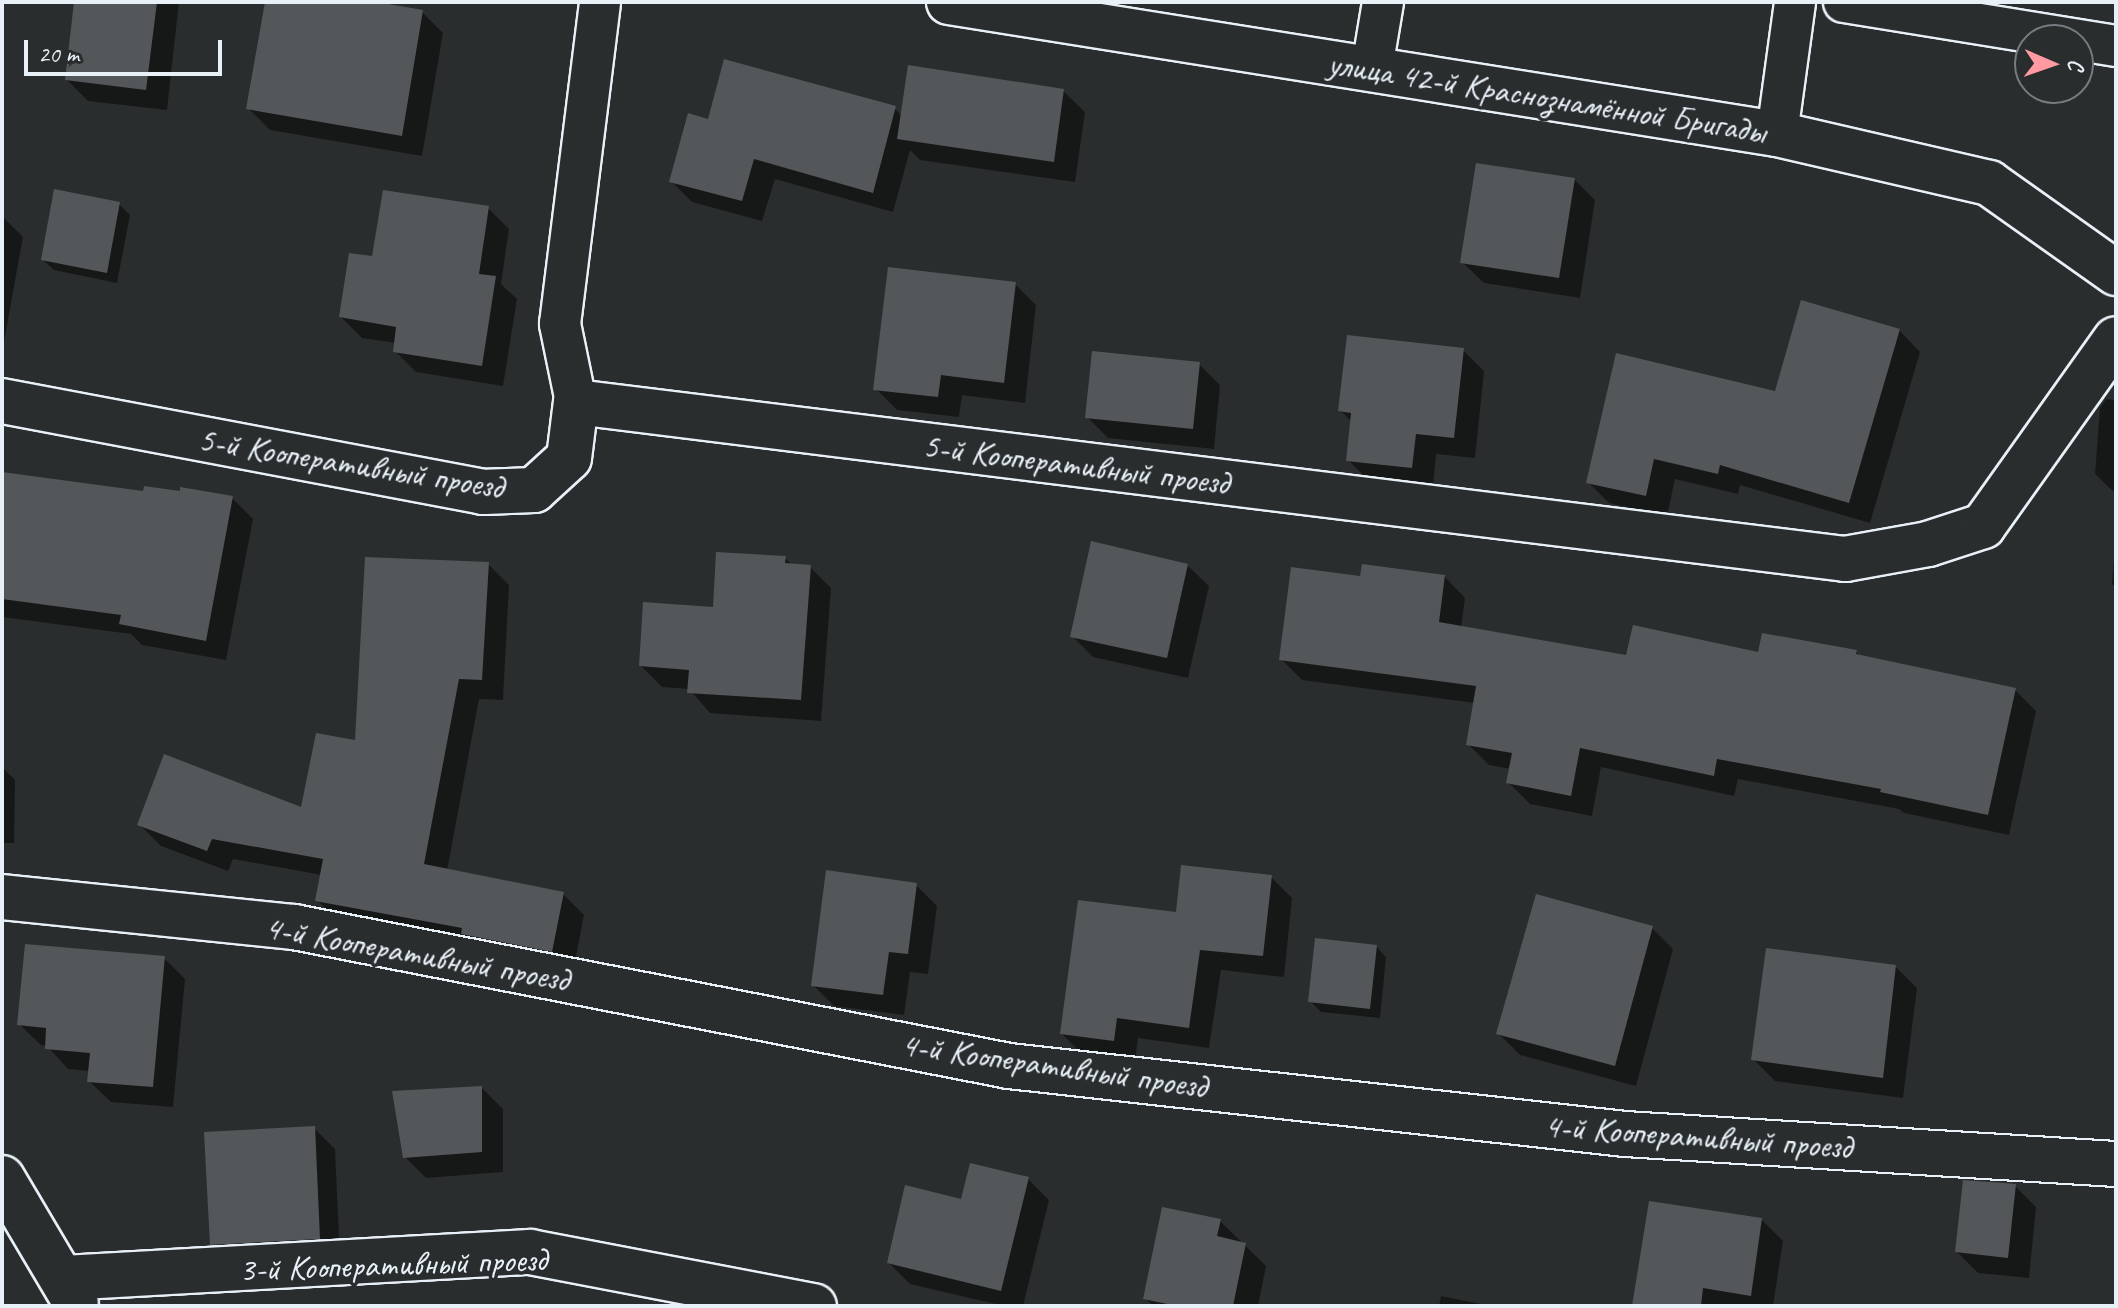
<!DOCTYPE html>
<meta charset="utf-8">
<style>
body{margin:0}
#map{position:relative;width:2118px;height:1308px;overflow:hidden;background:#2a2d2e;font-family:Caveat,sans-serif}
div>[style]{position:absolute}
.shadow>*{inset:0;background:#0007}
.building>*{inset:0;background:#535759}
.roads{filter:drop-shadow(2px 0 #e8f1f8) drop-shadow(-2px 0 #e8f1f8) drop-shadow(0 2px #e8f1f8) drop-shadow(0 -2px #e8f1f8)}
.lane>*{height:40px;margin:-20px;padding:0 20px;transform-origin:20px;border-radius:20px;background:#2a2d2e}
.street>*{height:44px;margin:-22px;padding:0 22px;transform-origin:22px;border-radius:22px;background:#2a2d2e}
span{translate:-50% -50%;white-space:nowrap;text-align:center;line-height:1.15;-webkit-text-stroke:7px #2a2d2e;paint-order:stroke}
.street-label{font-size:34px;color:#e8f1f8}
.frame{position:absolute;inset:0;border:4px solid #e8f1f8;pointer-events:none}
.north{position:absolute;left:2014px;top:24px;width:80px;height:80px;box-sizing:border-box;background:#2a2d2e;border:2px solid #767b7f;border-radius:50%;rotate:92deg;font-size:22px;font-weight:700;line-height:32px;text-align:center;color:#e8f1f8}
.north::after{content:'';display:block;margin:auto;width:28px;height:36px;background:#ff9aa2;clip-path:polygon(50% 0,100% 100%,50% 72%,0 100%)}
.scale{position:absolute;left:24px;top:40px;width:198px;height:36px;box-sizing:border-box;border:4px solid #e8f1f8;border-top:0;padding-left:10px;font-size:24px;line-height:28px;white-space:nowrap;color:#e8f1f8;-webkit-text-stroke:6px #2a2d2e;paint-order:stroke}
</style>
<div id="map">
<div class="shadow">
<div style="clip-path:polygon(76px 2px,179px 2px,167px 110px,88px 101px,67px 80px)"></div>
<div style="clip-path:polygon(267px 2px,366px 2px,422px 12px,443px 33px,422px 156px,270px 130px,249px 109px)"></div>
<div style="clip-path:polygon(1063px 91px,1085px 112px,1075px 182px,920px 160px,910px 150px,893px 212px,775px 179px,762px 221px,692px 202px,671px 181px,709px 121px,894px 108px,902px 116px)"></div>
<div style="clip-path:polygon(1574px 179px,1595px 200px,1580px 298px,1484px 283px,1462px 262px)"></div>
<div style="clip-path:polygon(119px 204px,130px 215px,117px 283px,54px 270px,43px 260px)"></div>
<div style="clip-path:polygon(488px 208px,509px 229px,501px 284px,517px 299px,503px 386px,416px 372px,395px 351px,396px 343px,362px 338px,341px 317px,374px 258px)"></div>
<div style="clip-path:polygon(2px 216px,23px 237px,3px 347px,2px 346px)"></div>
<div style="clip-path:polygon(1015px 284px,1036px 305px,1025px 403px,962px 395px,959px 417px,897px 410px,876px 389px)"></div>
<div style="clip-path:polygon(1899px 330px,1920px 352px,1870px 523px,1740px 485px,1738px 494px,1675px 479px,1667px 516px,1609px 503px,1588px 482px)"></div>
<div style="clip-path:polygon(1463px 350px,1484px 371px,1475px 458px,1436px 454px,1433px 488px,1369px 481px,1348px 460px,1352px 422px,1340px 410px)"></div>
<div style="clip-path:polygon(1199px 364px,1220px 385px,1214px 449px,1108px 438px,1087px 417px)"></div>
<div style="clip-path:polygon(2106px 399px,2116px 400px,2116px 494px,2095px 474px,2100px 408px)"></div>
<div style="clip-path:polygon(2px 474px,145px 493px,232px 498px,253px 519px,226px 660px,142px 645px,131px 634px,2px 617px)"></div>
<div style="clip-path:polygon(2116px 534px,2116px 587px,2112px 584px)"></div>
<div style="clip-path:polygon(785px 558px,793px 566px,810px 567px,831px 588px,821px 721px,710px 713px,689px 689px,662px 687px,641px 666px)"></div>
<div style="clip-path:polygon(488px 564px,509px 585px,503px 700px,479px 699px,447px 871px,563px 894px,584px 915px,573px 972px,338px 921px,317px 900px,322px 875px,233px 859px,228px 871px,161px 846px,140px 825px,303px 810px)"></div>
<div style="clip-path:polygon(1187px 565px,1209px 586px,1188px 678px,1093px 657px,1072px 636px)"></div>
<div style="clip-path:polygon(1444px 576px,1465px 598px,1461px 628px,1628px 658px,1856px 652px,1861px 657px,2015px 690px,2036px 711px,2009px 835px,1904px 813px,1899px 809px,1738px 779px,1734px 796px,1601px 767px,1592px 816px,1530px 804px,1509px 783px,1511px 769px,1489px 765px,1468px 744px,1475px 703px,1302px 680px,1281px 659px,1361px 578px)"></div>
<div style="clip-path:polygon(2px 767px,15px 780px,14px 843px,2px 843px)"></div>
<div style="clip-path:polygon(1271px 877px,1292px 898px,1284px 977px,1221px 970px,1209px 1048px,1138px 1038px,1135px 1061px,1083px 1055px,1062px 1034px,1178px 914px)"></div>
<div style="clip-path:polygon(916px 885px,937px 906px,928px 974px,910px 972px,904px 1015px,834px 1006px,813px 985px)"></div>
<div style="clip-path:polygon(1652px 928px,1673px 949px,1636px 1086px,1520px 1055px,1499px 1034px)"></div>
<div style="clip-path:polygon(1376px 946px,1386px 957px,1380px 1018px,1321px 1012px,1310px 1001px)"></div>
<div style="clip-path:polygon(164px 958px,185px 979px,173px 1107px,111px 1102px,89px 1081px,90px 1071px,68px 1069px,47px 1046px,41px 1045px,19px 1024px)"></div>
<div style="clip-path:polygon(1896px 967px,1917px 988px,1903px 1098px,1775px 1081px,1754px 1060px)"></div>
<div style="clip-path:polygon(482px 1088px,503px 1109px,503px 1172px,426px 1178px,405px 1157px)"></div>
<div style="clip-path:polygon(314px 1128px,335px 1149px,340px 1259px,233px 1265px,212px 1244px)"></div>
<div style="clip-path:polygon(1028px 1179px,1049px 1200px,1023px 1306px,1004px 1306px,910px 1284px,889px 1263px,963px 1202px)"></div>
<div style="clip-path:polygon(2015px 1186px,2036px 1207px,2029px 1278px,1978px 1273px,1957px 1252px)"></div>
<div style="clip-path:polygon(1762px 1220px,1783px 1241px,1773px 1306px,1634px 1306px)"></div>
<div style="clip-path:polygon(1220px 1221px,1266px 1266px,1258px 1306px,1153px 1306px,1145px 1298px)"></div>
<div style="clip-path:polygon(1441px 1296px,1491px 1306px,1439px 1306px)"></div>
</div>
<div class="building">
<div style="clip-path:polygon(74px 2px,157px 2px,146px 90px,65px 80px)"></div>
<div style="clip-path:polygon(265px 2px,377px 2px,423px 10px,402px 136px,246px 109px)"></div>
<div style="clip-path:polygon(724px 59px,896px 106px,873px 193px,754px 159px,742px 201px,669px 182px,688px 113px,708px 119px)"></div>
<div style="clip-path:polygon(908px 65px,1064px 89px,1054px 162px,897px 139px)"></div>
<div style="clip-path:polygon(1476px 163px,1575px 178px,1559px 278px,1460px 263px)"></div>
<div style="clip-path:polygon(54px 189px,120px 202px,107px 273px,41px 260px)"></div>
<div style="clip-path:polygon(383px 190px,489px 206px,479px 274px,496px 276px,482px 366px,393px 352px,396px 327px,339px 317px,349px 253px,372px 256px)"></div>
<div style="clip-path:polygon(888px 267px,1016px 282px,1004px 383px,941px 375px,938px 397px,873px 390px)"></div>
<div style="clip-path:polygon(1801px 300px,1900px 329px,1849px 503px,1720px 465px,1718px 474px,1654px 459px,1646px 496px,1586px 483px,1616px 353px,1775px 391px)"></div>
<div style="clip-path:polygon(1347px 335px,1464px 348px,1454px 438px,1416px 434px,1412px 468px,1346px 461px,1351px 413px,1338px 411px)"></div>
<div style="clip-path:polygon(1092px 351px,1200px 362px,1193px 429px,1085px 418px)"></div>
<div style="clip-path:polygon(2px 472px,143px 491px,144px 486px,180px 491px,180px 487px,233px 496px,206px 641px,119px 624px,121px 615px,2px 599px)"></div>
<div style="clip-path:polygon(1091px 541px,1188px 564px,1167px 658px,1070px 637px)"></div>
<div style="clip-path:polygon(716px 552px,786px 556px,785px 563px,811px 565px,801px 700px,687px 693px,689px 670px,639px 666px,643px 602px,713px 607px)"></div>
<div style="clip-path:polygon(365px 557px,489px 562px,482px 680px,459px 679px,424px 864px,564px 892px,552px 952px,461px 934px,462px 928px,315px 901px,323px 859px,212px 839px,207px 851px,137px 825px,164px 754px,301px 807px,316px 733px,355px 740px)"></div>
<div style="clip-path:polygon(1362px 564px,1445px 575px,1439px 622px,1626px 655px,1633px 625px,1758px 652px,1762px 633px,1857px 650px,1856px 654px,2016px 688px,1988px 815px,1880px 792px,1881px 789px,1717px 759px,1714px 776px,1580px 748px,1571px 796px,1506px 783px,1512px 753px,1466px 745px,1476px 686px,1279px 660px,1291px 567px,1360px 576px)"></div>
<div style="clip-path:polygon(1181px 865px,1272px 875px,1263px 956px,1200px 950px,1189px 1028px,1117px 1018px,1114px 1041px,1060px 1034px,1078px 900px,1176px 912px)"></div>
<div style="clip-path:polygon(826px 870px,917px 883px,908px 954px,889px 952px,883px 995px,811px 986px)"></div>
<div style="clip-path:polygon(1536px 894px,1653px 926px,1615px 1066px,1496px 1034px)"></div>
<div style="clip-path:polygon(1315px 938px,1377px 945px,1370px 1009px,1308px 1002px)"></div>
<div style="clip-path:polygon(25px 944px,165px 956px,153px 1087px,87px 1082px,90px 1053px,45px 1049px,46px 1028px,17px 1025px)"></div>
<div style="clip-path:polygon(1766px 948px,1896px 965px,1883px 1078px,1751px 1060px)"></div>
<div style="clip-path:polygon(482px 1086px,482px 1152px,403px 1158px,392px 1091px)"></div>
<div style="clip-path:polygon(315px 1126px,320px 1239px,210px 1245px,204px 1132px)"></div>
<div style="clip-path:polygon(970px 1163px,1029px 1177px,1001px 1291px,887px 1263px,905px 1185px,961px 1199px)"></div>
<div style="clip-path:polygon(1963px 1180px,2016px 1184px,2008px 1258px,1955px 1252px)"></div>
<div style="clip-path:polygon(1649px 1201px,1762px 1218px,1751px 1296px,1703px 1288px,1701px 1306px,1632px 1306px)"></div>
<div style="clip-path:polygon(1162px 1207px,1221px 1219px,1217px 1236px,1246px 1243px,1233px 1306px,1177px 1306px,1143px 1299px)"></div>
</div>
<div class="roads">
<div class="lane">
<div style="left:1844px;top:2px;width:276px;rotate:9.2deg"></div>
<div style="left:1372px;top:68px;width:67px;rotate:-80.5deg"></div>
<div style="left:1777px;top:134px;width:133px;rotate:-82.2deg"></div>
<div style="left:576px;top:402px;width:80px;rotate:-101.6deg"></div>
<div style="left:560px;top:324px;width:324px;rotate:-82.9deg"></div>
</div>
<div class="street">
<div style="left:949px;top:2px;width:838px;rotate:9.06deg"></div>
<div style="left:1777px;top:134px;width:218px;rotate:13deg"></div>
<div style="left:1989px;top:183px;width:156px;rotate:35.3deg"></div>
<div style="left:2px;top:401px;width:490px;rotate:10.7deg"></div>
<div style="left:483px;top:492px;width:51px;rotate:-2.2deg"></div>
<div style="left:534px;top:490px;width:47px;rotate:-42.4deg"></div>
<div style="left:569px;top:458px;width:56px;rotate:-82.9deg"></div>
<div style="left:576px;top:402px;width:1279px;rotate:7.05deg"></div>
<div style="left:1845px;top:559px;width:84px;rotate:-10.2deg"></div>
<div style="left:1928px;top:544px;width:58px;rotate:-18.1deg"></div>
<div style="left:1983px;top:526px;width:229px;rotate:-54.6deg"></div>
<div style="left:2px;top:897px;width:294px;rotate:5.9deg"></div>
<div style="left:294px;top:927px;width:728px;rotate:11deg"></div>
<div style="left:1009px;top:1066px;width:620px;rotate:6.3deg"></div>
<div style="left:1625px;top:1134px;width:492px;rotate:3.5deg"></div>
<div style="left:2px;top:1178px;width:145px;rotate:59.4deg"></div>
<div style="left:63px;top:1278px;width:468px;rotate:-3.2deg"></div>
<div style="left:530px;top:1252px;width:289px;rotate:10.8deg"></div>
</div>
</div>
<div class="street-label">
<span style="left:1547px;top:97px;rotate:9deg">улица 42-й Краснознамённой Бригады</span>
<span style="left:351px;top:463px;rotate:9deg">5-й Кооперативный проезд</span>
<span style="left:1076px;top:464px;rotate:7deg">5-й Кооперативный проезд</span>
<span style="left:417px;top:953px;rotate:10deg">4-й Кооперативный проезд</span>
<span style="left:1054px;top:1065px;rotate:8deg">4-й Кооперативный проезд</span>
<span style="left:1698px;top:1136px;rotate:4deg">4-й Кооперативный проезд</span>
<span style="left:393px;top:1264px;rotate:-2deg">3-й Кооперативный проезд</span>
</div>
<div class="frame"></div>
<div class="north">С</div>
<div class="scale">20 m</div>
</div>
